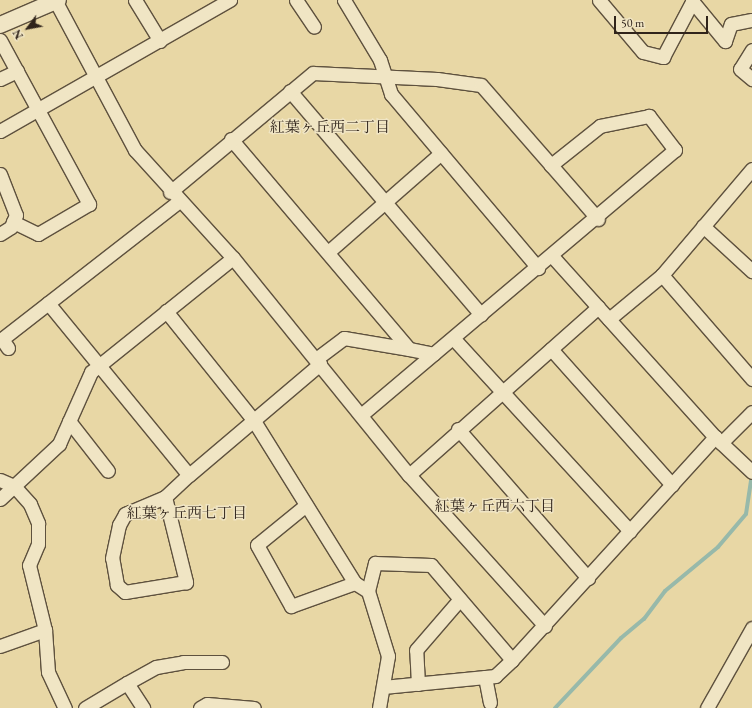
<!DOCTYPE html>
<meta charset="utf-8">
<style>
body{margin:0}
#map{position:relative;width:752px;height:708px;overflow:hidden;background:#e8d7a5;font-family:"EB Garamond","Noto Serif JP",serif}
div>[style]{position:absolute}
.stream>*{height:4px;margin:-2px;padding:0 2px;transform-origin:2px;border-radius:2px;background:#97b9aa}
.roads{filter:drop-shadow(1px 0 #5e513e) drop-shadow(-1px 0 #5e513e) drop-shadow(0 1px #5e513e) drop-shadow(0 -1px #5e513e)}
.minor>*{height:13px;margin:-6.5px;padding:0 6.5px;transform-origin:6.5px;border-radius:6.5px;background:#f0e5c4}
.tertiary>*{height:16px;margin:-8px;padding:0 8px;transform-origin:8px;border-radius:8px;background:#f0e5c4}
span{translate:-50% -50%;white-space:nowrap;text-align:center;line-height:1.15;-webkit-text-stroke:3px #f0e5c4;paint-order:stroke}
.neighbourhood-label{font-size:15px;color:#30241b}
.north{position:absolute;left:8px;top:8px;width:40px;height:40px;-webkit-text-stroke:3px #f0e5c4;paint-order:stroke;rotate:238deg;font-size:11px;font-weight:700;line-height:16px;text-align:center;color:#30241b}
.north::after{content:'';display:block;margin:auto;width:14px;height:18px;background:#30241b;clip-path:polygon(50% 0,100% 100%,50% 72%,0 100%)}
.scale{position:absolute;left:614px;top:16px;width:94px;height:18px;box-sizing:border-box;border:2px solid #30241b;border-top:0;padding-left:5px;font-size:12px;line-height:14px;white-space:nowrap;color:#30241b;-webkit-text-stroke:3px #f0e5c4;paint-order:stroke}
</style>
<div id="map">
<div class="stream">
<div style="left:555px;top:708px;width:96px;rotate:-46.7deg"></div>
<div style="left:621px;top:638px;width:30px;rotate:-40deg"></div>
<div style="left:644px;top:619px;width:35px;rotate:-53deg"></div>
<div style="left:665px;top:591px;width:69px;rotate:-39.7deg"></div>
<div style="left:718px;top:547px;width:43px;rotate:-49.7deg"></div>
<div style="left:746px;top:514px;width:40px;rotate:-81.5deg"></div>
</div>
<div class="roads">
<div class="minor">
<div style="left:135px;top:0;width:48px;rotate:58.6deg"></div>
<div style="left:296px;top:0;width:32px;rotate:56deg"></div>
<div style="left:344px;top:0;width:70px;rotate:59deg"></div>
<div style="left:380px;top:60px;width:36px;rotate:72deg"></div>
<div style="left:391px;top:94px;width:228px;rotate:49.8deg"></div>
<div style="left:599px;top:0;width:68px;rotate:49.8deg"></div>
<div style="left:643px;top:52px;width:21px;rotate:14deg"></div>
<div style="left:663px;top:57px;width:64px;rotate:-62.2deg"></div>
<div style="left:692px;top:1px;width:52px;rotate:50.5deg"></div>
<div style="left:725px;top:41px;width:18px;rotate:-71deg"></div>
<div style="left:731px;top:24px;width:21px;rotate:-11deg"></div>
<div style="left:0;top:40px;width:187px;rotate:61.5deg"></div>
<div style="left:89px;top:204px;width:59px;rotate:149.5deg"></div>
<div style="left:38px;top:234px;width:28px;rotate:-154deg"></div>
<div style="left:752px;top:50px;width:22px;rotate:122deg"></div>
<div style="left:740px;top:69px;width:16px;rotate:40deg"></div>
<div style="left:0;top:79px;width:19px;rotate:-25deg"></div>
<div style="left:290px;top:91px;width:294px;rotate:49.5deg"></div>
<div style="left:0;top:131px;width:265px;rotate:-29.7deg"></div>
<div style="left:231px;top:139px;width:275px;rotate:49.7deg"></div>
<div style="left:409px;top:349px;width:25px;rotate:11deg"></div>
<div style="left:0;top:174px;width:44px;rotate:68.7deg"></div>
<div style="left:16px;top:215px;width:13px;rotate:113deg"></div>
<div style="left:11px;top:227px;width:13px;rotate:148deg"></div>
<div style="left:170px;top:192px;width:186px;rotate:-39.8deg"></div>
<div style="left:313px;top:73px;width:124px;rotate:2.8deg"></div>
<div style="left:437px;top:79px;width:44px;rotate:7.8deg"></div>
<div style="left:481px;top:85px;width:178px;rotate:48.9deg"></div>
<div style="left:703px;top:226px;width:67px;rotate:42.6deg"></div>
<div style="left:328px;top:252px;width:150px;rotate:-41.2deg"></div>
<div style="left:552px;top:256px;width:244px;rotate:48deg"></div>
<div style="left:715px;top:437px;width:51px;rotate:43.4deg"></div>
<div style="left:233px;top:258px;width:279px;rotate:51deg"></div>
<div style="left:662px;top:275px;width:138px;rotate:49.1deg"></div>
<div style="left:48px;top:303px;width:222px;rotate:50.7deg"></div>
<div style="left:189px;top:475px;width:172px;rotate:-40.3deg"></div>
<div style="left:166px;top:311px;width:141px;rotate:51.3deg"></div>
<div style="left:254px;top:421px;width:191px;rotate:58.1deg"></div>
<div style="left:355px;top:583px;width:15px;rotate:32deg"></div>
<div style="left:368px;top:591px;width:68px;rotate:72.9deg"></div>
<div style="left:388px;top:656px;width:53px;rotate:99.8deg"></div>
<div style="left:609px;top:319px;width:69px;rotate:-39.7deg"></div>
<div style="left:662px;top:275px;width:139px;rotate:-49.7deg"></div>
<div style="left:453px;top:338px;width:262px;rotate:47.5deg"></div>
<div style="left:8px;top:348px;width:11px;rotate:-124deg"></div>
<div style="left:2px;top:339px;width:224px;rotate:-37.9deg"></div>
<div style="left:551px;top:349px;width:182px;rotate:48.3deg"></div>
<div style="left:316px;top:359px;width:35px;rotate:-37deg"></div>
<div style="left:344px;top:338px;width:66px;rotate:9.6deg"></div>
<div style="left:361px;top:415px;width:411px;rotate:-40.2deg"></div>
<div style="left:675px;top:150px;width:43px;rotate:-127.4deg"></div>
<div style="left:649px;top:116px;width:50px;rotate:168.5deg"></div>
<div style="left:600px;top:126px;width:63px;rotate:141.5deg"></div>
<div style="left:69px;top:421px;width:63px;rotate:52deg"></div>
<div style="left:458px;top:429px;width:198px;rotate:48.9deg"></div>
<div style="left:721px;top:443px;width:44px;rotate:-45deg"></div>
<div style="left:0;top:480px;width:15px;rotate:23deg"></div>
<div style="left:14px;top:486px;width:24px;rotate:48deg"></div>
<div style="left:30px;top:504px;width:21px;rotate:67deg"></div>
<div style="left:38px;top:523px;width:21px;rotate:90deg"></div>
<div style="left:38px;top:544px;width:23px;rotate:113deg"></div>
<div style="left:29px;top:565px;width:67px;rotate:76.2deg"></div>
<div style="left:45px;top:630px;width:42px;rotate:85.9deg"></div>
<div style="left:48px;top:672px;width:40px;rotate:65deg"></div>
<div style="left:165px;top:497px;width:88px;rotate:76.1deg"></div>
<div style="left:186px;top:582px;width:62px;rotate:170.7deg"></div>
<div style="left:125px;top:592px;width:11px;rotate:-139deg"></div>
<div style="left:117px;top:585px;width:27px;rotate:-100deg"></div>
<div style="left:112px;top:558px;width:34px;rotate:-78deg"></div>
<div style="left:119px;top:525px;width:13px;rotate:-61deg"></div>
<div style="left:125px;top:514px;width:43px;rotate:-23deg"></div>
<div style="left:165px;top:497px;width:33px;rotate:-43deg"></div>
<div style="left:0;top:499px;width:81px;rotate:-43deg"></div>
<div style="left:59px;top:444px;width:79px;rotate:-66deg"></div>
<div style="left:91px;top:372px;width:182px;rotate:-38.8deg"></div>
<div style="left:233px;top:258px;width:146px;rotate:-132.2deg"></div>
<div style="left:135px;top:150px;width:170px;rotate:-118.1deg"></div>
<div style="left:306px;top:505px;width:63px;rotate:140.8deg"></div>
<div style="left:257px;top:545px;width:70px;rotate:60.9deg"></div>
<div style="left:291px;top:606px;width:68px;rotate:-19.8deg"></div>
<div style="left:368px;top:591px;width:29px;rotate:-76deg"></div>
<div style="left:375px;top:563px;width:56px;rotate:2deg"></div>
<div style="left:431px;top:565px;width:125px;rotate:49.5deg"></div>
<div style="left:512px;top:660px;width:302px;rotate:-47.7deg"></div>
<div style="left:545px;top:626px;width:203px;rotate:-132deg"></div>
<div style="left:409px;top:475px;width:253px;rotate:-41.6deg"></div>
<div style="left:0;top:646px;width:48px;rotate:-19.6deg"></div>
<div style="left:485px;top:677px;width:26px;rotate:79deg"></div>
<div style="left:127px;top:683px;width:33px;rotate:-29deg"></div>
<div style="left:156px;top:667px;width:27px;rotate:-10deg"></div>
<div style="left:183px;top:662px;width:39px"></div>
<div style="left:418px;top:684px;width:34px;rotate:-93deg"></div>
<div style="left:416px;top:650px;width:67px;rotate:-49.2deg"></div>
<div style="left:383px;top:687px;width:113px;rotate:-5.6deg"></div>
<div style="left:495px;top:676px;width:23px;rotate:-43deg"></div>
<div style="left:85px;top:708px;width:49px;rotate:-30.8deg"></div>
<div style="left:127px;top:683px;width:30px;rotate:57deg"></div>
<div style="left:200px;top:708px;width:8px;rotate:-30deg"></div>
<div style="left:207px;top:704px;width:47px;rotate:4.9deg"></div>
<div style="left:707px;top:708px;width:92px;rotate:-60.6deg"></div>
</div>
<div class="tertiary">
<div style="left:0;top:25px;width:63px;rotate:-23.3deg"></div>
</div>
</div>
<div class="neighbourhood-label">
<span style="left:330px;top:127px">紅葉ヶ丘西二丁目</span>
<span style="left:495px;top:506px">紅葉ヶ丘西六丁目</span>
<span style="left:187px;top:513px">紅葉ヶ丘西七丁目</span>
</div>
<div class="north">N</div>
<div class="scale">50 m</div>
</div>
